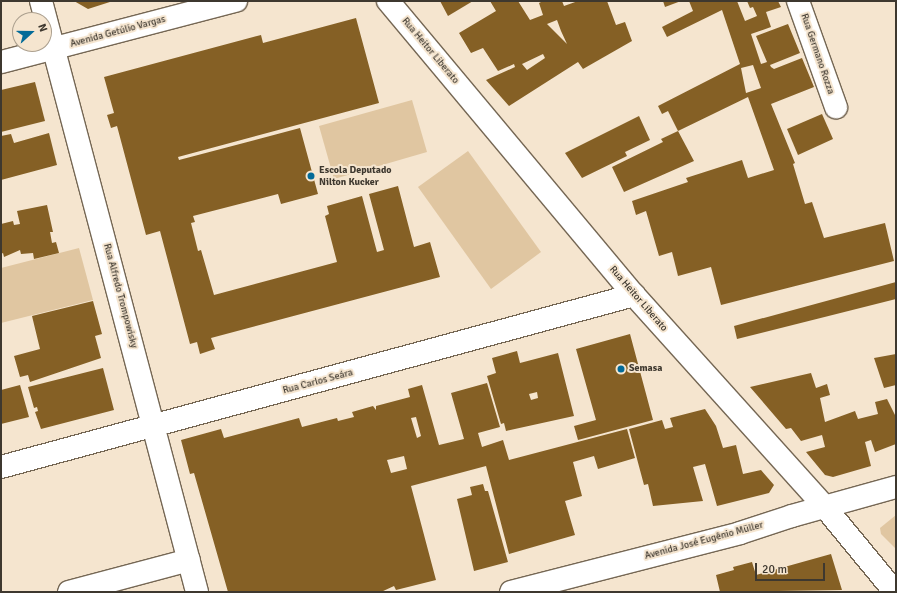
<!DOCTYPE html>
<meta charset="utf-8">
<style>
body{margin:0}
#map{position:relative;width:897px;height:593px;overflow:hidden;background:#f5e5cf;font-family:Signika,sans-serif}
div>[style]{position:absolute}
.green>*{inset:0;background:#e0c6a1}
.building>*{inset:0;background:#856025}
.roads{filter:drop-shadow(1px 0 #756754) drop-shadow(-1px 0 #756754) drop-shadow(0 1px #756754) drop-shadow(0 -1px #756754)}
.minor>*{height:22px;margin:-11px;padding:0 11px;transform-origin:11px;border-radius:11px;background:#fff}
.major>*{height:22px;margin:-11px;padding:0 11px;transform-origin:11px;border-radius:11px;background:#fff}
.dots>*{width:11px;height:11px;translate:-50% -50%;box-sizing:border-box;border:2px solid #f5e5cf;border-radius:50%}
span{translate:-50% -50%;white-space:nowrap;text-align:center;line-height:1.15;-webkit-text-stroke:4px #f5e5cf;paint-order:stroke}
.street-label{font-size:10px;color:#3e382f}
.poi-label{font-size:10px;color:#3e382f;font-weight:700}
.left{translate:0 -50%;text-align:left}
.frame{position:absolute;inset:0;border:2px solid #3e382f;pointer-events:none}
.north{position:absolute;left:12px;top:12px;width:40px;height:40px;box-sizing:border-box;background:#f5e5cf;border:1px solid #aca08f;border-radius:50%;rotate:69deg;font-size:11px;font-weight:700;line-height:16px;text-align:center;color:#3e382f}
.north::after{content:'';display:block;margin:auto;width:14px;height:18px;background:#036b98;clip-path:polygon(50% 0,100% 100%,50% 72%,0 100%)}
.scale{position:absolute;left:755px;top:563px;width:70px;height:18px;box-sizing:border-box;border:2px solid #3e382f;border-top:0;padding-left:5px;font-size:12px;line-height:14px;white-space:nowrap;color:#3e382f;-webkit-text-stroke:3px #f5e5cf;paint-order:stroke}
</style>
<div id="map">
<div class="green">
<div style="clip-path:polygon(412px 100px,427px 152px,334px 179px,319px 126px)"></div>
<div style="clip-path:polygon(468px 151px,541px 252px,491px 289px,418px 187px)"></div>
<div style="clip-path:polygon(79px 248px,93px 300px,1px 323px,1px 268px)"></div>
<div style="clip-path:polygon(896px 515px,896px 549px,881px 534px,880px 528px)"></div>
</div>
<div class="building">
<div style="clip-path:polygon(74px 1px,113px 1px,88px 9px)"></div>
<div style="clip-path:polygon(440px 1px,473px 1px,448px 16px)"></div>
<div style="clip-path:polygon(evenodd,490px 1px,518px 1px,530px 20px,543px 15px,539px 3px,543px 1px,562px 1px,564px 6px,578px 1px,607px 1px,616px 25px,625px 22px,632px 41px,583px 69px,578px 62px,509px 106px,486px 80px,515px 67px,514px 64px,498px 71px,483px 48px,471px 53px,459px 33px,496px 11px,490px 1px,557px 20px,561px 31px,567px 44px,547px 24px,557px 20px,490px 1px,543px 54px,545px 58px,527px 70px,522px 64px,543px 54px)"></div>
<div style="clip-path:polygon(663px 1px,681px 1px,665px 7px)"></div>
<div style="clip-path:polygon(evenodd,689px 1px,737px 1px,745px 21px,757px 16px,753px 7px,750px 8px,747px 1px,778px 1px,781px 7px,766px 12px,771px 27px,751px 34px,761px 64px,767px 62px,756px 36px,788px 24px,800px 53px,770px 65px,771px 67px,774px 69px,802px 58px,814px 87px,771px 104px,795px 163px,793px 164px,805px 204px,812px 202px,824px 238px,885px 223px,894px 261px,721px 305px,711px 267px,678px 276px,672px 252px,659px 256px,646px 211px,636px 215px,632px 201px,688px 182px,686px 178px,742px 160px,748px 178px,774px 170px,748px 97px,678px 131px,694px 161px,624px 192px,612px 167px,663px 142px,661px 139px,678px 131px,668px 111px,662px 114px,658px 106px,740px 64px,722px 10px,667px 37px,662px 27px,693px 11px,689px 1px,753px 65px,761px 88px,746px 93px,741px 68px,753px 65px)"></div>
<div style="clip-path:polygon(356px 18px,379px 103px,178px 157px,179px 160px,300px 128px,318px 194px,281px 204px,278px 194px,193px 216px,195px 222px,191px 223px,198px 251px,201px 250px,214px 295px,337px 262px,325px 216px,329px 214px,327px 206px,362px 196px,377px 252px,384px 250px,369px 194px,398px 186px,414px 247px,430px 242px,440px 277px,211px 338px,215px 349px,200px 354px,197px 342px,190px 344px,160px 231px,146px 235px,117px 126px,111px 128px,107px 115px,114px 113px,104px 77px,261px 35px,263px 43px)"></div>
<div style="clip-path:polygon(35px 82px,45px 121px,1px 132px,1px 90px)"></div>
<div style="clip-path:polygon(822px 114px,833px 139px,798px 155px,787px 129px)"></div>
<div style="clip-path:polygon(639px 116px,650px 140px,625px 152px,627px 156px,582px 178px,565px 153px)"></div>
<div style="clip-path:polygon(49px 133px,57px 165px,1px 180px,1px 136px,11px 134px,14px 143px)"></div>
<div style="clip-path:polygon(47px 205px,53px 232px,50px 232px,52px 243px,56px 242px,59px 253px,34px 259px,33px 253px,21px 254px,20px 250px,4px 257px,3px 253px,1px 254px,1px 224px,13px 221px,14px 225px,20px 224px,17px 211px)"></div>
<div style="clip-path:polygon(896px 282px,896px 299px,737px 339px,734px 326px)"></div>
<div style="clip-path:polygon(93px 301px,102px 334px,95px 336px,101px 358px,30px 382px,28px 375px,20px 377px,14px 356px,40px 349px,32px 316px)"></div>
<div style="clip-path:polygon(630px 334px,653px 420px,578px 440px,574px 426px,596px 420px,576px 349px)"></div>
<div style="clip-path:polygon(evenodd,517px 351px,520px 363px,558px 353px,574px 416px,506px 431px,504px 423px,501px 424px,487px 376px,496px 373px,492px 358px,517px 351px,537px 392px,538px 398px,531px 400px,529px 394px,537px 392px)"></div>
<div style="clip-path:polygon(896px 354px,896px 385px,884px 388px,874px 358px)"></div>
<div style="clip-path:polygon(103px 368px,114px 410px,41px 429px,35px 412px,38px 411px,37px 407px,34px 408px,28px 387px)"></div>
<div style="clip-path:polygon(811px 373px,816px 388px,827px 384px,830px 395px,820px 398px,825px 422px,855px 411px,858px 419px,878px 414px,875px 402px,887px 399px,896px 417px,896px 444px,875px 452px,871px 440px,865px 442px,871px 466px,833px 477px,825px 475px,806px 452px,825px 447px,822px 435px,801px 441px,791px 428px,786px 429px,750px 387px)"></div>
<div style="clip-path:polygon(evenodd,487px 383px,500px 427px,478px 433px,482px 447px,503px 440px,509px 460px,627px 429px,635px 458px,598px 469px,594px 456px,573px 462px,582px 496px,565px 501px,575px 535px,509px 554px,486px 466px,411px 486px,436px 580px,396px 590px,394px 586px,381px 592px,228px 592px,194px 473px,190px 474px,181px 440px,221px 429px,224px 438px,299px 418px,302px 427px,337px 418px,338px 421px,354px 417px,352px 412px,373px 406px,376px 410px,376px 406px,410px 397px,408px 389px,422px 385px,439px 445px,464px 439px,451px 393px,487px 383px,416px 417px,421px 436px,417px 438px,411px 418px,416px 417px,487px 383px,404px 456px,407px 469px,391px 473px,387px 460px,404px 456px)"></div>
<div style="clip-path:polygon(20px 385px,29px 417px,1px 424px,1px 390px)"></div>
<div style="clip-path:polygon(705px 409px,716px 426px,723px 448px,736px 445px,743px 474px,761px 470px,774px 485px,769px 493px,717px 506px,705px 464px,693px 467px,703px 501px,653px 506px,648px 484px,644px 485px,629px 429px,662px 420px,665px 429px,673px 427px,670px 418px)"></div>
<div style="clip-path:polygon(483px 484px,485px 491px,488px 491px,508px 562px,474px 571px,457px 499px,472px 495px,470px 487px)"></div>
<div style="clip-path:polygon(831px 554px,842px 590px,720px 592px,716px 575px,734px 570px,733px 567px,752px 562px,756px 575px)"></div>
</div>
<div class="roads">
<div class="minor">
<div style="left:798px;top:1px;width:113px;rotate:70.3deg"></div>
<div style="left:1px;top:62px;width:243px;rotate:-14.6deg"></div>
<div style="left:1px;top:467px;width:656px;rotate:-15.2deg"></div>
<div style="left:69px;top:592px;width:124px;rotate:-14.9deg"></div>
</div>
<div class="major">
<div style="left:41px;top:1px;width:611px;rotate:75.21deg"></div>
<div style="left:388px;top:1px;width:383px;rotate:50.1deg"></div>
<div style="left:634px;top:295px;width:284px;rotate:48deg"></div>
<div style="left:824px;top:506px;width:112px;rotate:50.5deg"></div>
<div style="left:511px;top:592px;width:236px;rotate:-14.4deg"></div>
<div style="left:740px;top:533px;width:55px;rotate:-18.1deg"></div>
<div style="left:792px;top:516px;width:108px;rotate:-15.6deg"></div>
</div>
</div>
<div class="dots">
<div style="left:311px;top:176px;background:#036b98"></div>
<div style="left:621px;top:369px;background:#036b98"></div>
</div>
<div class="street-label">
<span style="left:118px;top:32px;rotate:-15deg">Avenida Getúlio Vargas</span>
<span style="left:430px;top:51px;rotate:50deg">Rua Heitor Liberato</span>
<span style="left:817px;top:54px;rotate:71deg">Rua Germano Rozza</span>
<span style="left:120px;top:296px;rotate:75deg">Rua Alfredo Trompowisky</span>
<span style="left:638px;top:299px;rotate:49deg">Rua Heitor Liberato</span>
<span style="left:318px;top:382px;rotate:-15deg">Rua Carlos Seára</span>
<span style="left:704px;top:541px;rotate:-15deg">Avenida José Eugênio Müller</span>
</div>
<div class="poi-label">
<span class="left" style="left:319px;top:176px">Escola Deputado<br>Nilton Kucker</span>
<span class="left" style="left:629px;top:369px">Semasa</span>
</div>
<div class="frame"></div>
<div class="north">N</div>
<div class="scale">20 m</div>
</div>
